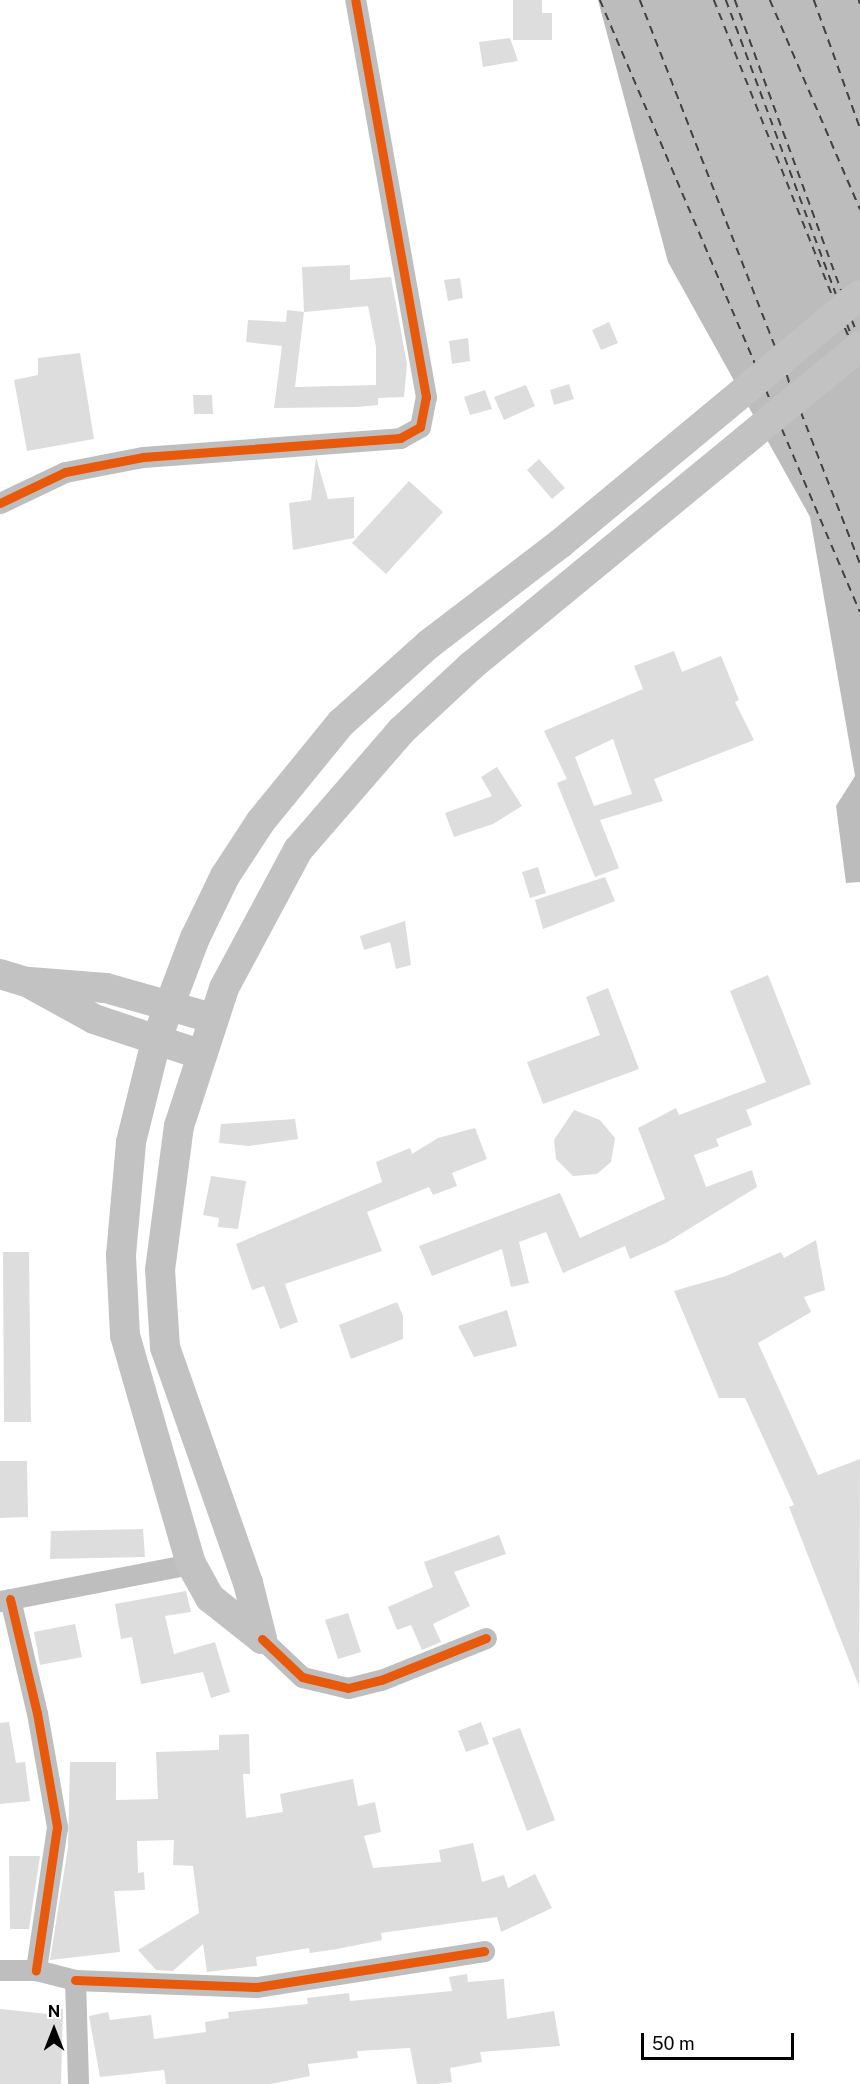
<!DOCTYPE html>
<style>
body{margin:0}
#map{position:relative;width:860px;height:2084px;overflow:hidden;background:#fff;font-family:"Public Sans",sans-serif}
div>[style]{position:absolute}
.water>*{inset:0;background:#bcbcbc}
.ferry>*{height:1.5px;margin-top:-0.75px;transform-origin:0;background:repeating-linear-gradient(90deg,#414141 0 8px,transparent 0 14px)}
.building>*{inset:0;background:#ddd}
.minor>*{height:21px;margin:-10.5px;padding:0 10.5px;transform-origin:10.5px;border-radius:10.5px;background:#bebebe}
.secondary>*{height:30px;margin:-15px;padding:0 15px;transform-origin:15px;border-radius:15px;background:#c2c2c2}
.cycleway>*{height:9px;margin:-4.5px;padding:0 4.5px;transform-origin:4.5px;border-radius:4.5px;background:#e8590c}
span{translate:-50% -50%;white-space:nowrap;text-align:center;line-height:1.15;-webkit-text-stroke:4.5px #fff;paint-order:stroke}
.north{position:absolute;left:24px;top:2000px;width:60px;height:60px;-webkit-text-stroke:4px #fff;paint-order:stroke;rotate:0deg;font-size:16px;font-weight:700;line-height:24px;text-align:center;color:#000}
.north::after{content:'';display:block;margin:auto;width:21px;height:27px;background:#000;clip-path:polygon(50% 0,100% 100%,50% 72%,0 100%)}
.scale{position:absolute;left:641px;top:2033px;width:153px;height:27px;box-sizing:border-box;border:3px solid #000;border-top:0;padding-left:8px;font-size:18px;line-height:21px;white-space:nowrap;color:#000;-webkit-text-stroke:4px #fff;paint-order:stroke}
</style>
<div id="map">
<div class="water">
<div style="clip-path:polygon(598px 0,860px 0,860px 882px,846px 883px,836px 806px,855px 776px,810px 517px,668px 262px)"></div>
</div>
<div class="ferry">
<div style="left:600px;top:0;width:396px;rotate:66.9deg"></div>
<div style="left:640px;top:0;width:371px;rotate:68.7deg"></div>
<div style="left:714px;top:0;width:321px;rotate:68.2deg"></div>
<div style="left:726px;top:0;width:314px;rotate:69.5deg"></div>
<div style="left:735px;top:0;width:309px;rotate:69.9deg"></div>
<div style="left:770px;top:0;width:228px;rotate:66.7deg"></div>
<div style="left:814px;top:0;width:136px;rotate:70.2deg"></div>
<div style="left:859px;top:0;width:4px;rotate:76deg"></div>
<div style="left:852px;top:320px;width:14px;rotate:69deg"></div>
<div style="left:847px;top:324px;width:11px;rotate:68deg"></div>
<div style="left:845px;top:328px;width:10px;rotate:66deg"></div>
<div style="left:787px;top:375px;width:10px;rotate:73deg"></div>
<div style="left:766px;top:390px;width:13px;rotate:67deg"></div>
<div style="left:801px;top:412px;width:162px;rotate:68.7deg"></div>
<div style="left:782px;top:429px;width:199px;rotate:66.9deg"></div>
</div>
<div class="building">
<div style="clip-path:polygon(513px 0,542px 0,542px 13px,552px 13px,552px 40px,513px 40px)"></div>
<div style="clip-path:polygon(510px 38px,518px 61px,483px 67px,479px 42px)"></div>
<div style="clip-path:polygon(350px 265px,350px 280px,391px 277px,407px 364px,404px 397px,378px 398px,378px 405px,357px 407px,274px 408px,282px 346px,246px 342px,248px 320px,286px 322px,287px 310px,304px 312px,295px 387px,376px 385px,376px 347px,368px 306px,304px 312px,302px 267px)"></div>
<div style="clip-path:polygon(460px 278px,463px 298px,448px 301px,444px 280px)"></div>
<div style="clip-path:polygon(609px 322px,618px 343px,601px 350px,592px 330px)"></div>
<div style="clip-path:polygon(468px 338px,470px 361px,452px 364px,449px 341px)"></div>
<div style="clip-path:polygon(80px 353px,94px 439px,27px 451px,14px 380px,38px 375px,38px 358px)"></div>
<div style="clip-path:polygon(569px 384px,574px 399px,554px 405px,550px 390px)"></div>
<div style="clip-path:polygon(526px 385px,535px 406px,504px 420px,494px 397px)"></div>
<div style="clip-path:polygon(485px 390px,492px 409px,470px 415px,464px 397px)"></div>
<div style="clip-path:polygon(193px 395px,212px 395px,213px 414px,194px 414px)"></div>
<div style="clip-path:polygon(316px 457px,328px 499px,354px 497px,354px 538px,293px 550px,289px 503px,311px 500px)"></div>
<div style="clip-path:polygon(539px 459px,565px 488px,552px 499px,527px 470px)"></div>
<div style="clip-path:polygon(409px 481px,443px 512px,386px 574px,352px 543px)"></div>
<div style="clip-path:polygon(evenodd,674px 651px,682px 672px,721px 656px,739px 700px,735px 702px,754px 740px,654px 779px,663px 801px,600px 820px,619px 868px,595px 877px,557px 783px,567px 779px,544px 731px,643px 689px,634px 666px,674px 651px,613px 739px,632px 794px,594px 806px,575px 757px,613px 739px)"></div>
<div style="clip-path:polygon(497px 767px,522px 806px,493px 824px,454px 837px,445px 813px,492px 796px,481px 777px)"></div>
<div style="clip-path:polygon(538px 867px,546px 893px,530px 898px,522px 872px)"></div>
<div style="clip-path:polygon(605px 877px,615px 901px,543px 929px,535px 900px)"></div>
<div style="clip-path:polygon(405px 921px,411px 965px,396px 969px,390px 942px,364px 950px,360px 936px)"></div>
<div style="clip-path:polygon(768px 975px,811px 1084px,746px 1110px,752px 1125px,716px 1139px,719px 1146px,694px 1155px,706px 1187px,752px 1170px,757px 1187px,666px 1243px,630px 1259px,625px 1246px,563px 1273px,546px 1232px,519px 1242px,529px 1283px,511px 1287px,502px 1249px,432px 1276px,419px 1246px,560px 1193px,580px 1238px,665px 1199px,638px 1128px,676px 1108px,679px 1115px,766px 1082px,730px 991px)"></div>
<div style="clip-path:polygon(608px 988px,639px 1069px,543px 1104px,527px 1062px,600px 1035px,586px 997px)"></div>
<div style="clip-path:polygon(574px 1110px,600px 1120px,615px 1138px,611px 1162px,597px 1174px,573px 1176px,556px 1159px,554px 1140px)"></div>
<div style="clip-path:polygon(295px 1119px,298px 1139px,249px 1146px,219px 1143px,221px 1124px)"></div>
<div style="clip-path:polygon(475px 1128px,487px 1159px,452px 1173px,457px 1186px,433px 1195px,429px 1187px,367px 1212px,382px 1251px,285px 1284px,298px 1322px,280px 1329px,264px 1286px,252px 1290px,236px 1244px,382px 1182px,376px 1162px,410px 1148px,412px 1154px,438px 1138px)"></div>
<div style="clip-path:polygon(211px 1176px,246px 1181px,238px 1229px,218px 1227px,219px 1218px,203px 1215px)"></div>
<div style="clip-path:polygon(816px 1240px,825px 1290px,804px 1297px,811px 1312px,758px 1343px,818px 1475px,860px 1459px,859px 1686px,789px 1507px,794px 1505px,745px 1398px,719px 1398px,674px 1291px,726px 1276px,781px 1252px,784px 1258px)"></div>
<div style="clip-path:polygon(3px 1252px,29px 1252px,31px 1422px,4px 1422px)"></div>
<div style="clip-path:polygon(397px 1302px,403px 1316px,403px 1339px,351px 1359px,339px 1325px)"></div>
<div style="clip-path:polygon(507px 1310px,517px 1346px,474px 1357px,458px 1326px)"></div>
<div style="clip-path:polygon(0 1461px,27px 1461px,28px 1517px,0 1518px)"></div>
<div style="clip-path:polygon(143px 1529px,145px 1557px,50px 1559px,51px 1531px)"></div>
<div style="clip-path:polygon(499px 1535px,506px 1554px,454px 1572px,470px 1606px,433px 1624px,441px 1642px,422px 1650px,411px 1625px,397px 1630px,388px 1607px,433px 1587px,424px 1562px)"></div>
<div style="clip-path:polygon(186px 1591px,191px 1612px,165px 1616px,174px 1654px,215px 1642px,230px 1692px,211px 1698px,203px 1672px,141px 1684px,132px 1637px,121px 1639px,115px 1604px)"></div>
<div style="clip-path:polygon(348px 1613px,361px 1652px,338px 1659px,325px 1620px)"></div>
<div style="clip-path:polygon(75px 1624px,82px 1657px,40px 1665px,34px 1632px)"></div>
<div style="clip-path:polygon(9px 1722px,16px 1763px,25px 1762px,30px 1801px,0 1804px,0 1723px)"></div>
<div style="clip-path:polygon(481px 1722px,489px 1744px,466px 1752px,458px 1731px)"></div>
<div style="clip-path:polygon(520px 1728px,555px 1820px,527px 1831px,492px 1738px)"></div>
<div style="clip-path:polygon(249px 1734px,250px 1774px,243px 1774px,246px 1818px,283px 1812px,280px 1794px,353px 1779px,358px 1806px,375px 1802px,381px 1832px,364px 1836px,373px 1868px,441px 1862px,439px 1850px,473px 1843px,482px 1882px,504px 1875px,508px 1888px,535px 1874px,552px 1908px,501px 1932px,497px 1917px,381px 1933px,382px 1940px,337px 1949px,310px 1953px,309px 1948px,256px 1957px,257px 1966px,207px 1972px,203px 1944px,173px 1971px,156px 1970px,138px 1950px,199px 1913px,193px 1866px,173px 1865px,174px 1840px,137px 1841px,138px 1873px,144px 1872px,145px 1890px,114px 1891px,120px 1952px,50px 1960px,68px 1847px,70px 1762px,116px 1762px,116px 1800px,158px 1799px,156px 1752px,219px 1750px,219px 1735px)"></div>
<div style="clip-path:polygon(9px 1856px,40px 1856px,29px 1929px,10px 1929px)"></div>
<div style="clip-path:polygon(467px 1974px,468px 1982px,504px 1979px,507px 2019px,554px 2011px,560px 2046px,480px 2052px,482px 2062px,450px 2068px,452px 2082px,436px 2084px,417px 2084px,410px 2048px,357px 2051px,358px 2058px,308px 2064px,310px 2076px,271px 2084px,166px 2084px,164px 2070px,100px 2077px,89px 2016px,108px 2012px,110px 2020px,151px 2015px,154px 2039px,206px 2032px,205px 2022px,229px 2018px,228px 2012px,308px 2004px,307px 1998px,349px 1993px,350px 2001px,452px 1991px,449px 1977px)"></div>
<div style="clip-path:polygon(49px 2007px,63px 2009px,61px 2084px,0 2084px,0 2009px,48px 2014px)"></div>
</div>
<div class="minor">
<div style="left:0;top:503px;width:72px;rotate:-25.5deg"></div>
<div style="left:65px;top:472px;width:79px;rotate:-10.9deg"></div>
<div style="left:143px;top:457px;width:258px;rotate:-4.2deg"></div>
<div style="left:400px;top:438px;width:23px;rotate:-29deg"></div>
<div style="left:420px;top:427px;width:31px;rotate:-79deg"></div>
<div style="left:426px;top:397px;width:403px;rotate:-100.1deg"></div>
<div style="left:10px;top:1599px;width:117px;rotate:76.7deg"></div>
<div style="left:37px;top:1713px;width:116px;rotate:80deg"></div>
<div style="left:57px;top:1827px;width:145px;rotate:98.4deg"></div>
<div style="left:0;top:1601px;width:195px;rotate:-11deg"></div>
<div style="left:262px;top:1639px;width:55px;rotate:43.5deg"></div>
<div style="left:302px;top:1677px;width:47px;rotate:13.4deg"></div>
<div style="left:348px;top:1688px;width:34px;rotate:-14deg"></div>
<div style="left:381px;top:1680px;width:113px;rotate:-21.8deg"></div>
<div style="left:0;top:1970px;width:36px"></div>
<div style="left:36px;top:1970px;width:40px;rotate:14.4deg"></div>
<div style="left:75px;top:1980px;width:104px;rotate:88.3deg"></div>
<div style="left:75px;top:1980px;width:182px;rotate:2.2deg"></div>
<div style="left:257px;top:1987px;width:230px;rotate:-9deg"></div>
</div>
<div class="secondary">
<div style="left:0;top:974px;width:28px;rotate:17deg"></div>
<div style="left:27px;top:982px;width:77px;rotate:28.9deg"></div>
<div style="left:94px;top:1019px;width:111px;rotate:18.4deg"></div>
<div style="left:30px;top:982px;width:76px;rotate:4.5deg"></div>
<div style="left:106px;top:988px;width:110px;rotate:15.8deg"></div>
<div style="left:262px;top:1639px;width:66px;rotate:-141.7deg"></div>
<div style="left:210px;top:1598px;width:39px;rotate:-119deg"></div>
<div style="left:191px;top:1564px;width:238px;rotate:-106.1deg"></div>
<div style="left:125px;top:1335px;width:80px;rotate:-92.9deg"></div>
<div style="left:121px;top:1255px;width:113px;rotate:-84.9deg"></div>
<div style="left:131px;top:1142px;width:104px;rotate:-76.1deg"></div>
<div style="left:156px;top:1041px;width:110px;rotate:-69.3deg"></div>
<div style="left:195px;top:938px;width:69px;rotate:-64.2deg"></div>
<div style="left:225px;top:876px;width:66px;rotate:-56.8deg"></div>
<div style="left:261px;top:821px;width:127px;rotate:-50.8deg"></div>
<div style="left:341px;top:723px;width:118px;rotate:-41.9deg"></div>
<div style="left:429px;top:644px;width:166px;rotate:-37.4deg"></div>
<div style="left:561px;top:543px;width:388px;rotate:-39.7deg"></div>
<div style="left:262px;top:1639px;width:58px;rotate:-104deg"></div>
<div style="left:248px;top:1583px;width:250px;rotate:-109.4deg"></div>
<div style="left:165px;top:1347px;width:77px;rotate:-93.7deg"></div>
<div style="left:160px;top:1270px;width:145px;rotate:-82.5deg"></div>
<div style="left:179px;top:1126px;width:145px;rotate:-71.9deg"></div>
<div style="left:224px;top:988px;width:157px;rotate:-61.8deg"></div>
<div style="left:298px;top:850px;width:157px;rotate:-49.1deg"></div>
<div style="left:401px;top:731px;width:96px;rotate:-42.9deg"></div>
<div style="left:471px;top:666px;width:504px;rotate:-39.44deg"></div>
</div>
<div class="cycleway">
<div style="left:0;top:503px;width:72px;rotate:-25.5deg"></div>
<div style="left:65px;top:472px;width:79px;rotate:-10.9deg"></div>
<div style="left:143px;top:457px;width:258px;rotate:-4.2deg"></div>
<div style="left:400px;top:438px;width:23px;rotate:-29deg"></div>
<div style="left:420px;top:427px;width:31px;rotate:-79deg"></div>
<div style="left:426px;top:397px;width:403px;rotate:-100.1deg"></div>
<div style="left:10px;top:1599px;width:117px;rotate:76.7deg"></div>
<div style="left:37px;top:1713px;width:116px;rotate:80deg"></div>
<div style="left:57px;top:1827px;width:145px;rotate:98.4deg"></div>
<div style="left:262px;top:1639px;width:55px;rotate:43.5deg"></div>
<div style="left:302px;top:1677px;width:47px;rotate:13.4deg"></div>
<div style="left:348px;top:1688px;width:34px;rotate:-14deg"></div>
<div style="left:381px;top:1680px;width:113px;rotate:-21.8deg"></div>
<div style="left:75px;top:1980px;width:182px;rotate:2.2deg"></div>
<div style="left:257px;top:1987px;width:230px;rotate:-9deg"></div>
</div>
<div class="north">N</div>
<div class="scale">50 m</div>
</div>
